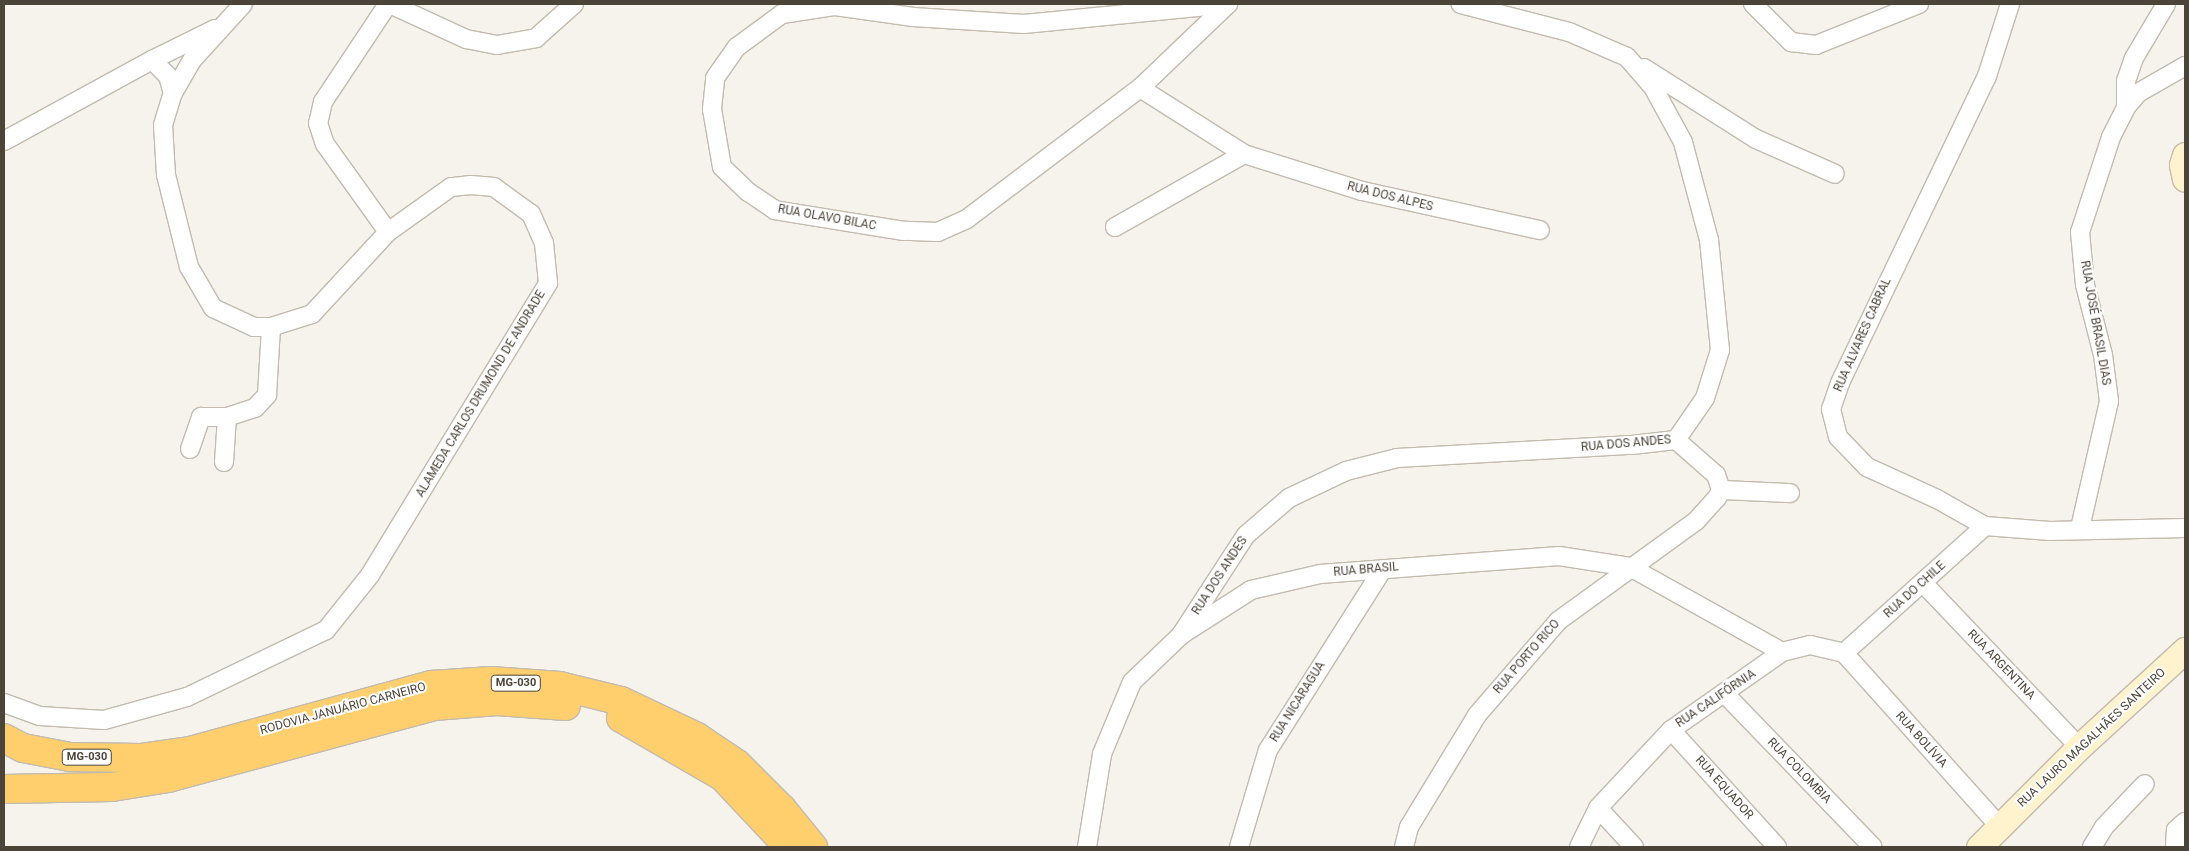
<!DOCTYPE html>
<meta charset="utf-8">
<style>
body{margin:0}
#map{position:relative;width:2189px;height:851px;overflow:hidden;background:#f6f3ec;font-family:Roboto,sans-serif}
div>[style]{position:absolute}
.roads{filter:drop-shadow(1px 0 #c2bbae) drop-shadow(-1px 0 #c2bbae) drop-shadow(0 1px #c2bbae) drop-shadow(0 -1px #c2bbae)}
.street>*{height:18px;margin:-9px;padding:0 9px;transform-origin:9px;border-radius:9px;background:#fff}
.secondary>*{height:25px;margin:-12.5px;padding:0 12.5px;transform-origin:12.5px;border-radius:12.5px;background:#fff3cd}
.highway>*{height:28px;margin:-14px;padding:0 14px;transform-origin:14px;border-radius:14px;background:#ffcf6e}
span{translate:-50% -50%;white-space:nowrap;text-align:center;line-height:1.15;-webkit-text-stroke:4px #fff;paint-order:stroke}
.shield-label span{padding:1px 4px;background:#fff;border:1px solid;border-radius:4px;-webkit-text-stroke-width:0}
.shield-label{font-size:11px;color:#4b4439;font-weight:700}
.street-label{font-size:12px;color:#4b4439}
.frame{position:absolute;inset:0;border:5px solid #4b4439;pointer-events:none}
</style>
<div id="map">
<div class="roads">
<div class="street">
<div style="left:388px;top:4px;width:118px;rotate:123.6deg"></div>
<div style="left:323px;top:102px;width:22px;rotate:103deg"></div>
<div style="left:318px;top:123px;width:22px;rotate:72deg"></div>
<div style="left:325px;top:144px;width:108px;rotate:54.4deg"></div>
<div style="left:390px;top:4px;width:84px;rotate:24.7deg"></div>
<div style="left:466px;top:39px;width:32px;rotate:11deg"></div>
<div style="left:497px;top:45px;width:40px;rotate:-10deg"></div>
<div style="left:536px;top:38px;width:51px;rotate:-41.8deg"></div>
<div style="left:1228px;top:4px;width:122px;rotate:136.3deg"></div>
<div style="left:1140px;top:88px;width:217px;rotate:142.9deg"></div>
<div style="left:967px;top:219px;width:32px;rotate:156deg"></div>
<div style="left:938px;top:232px;width:34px;rotate:-178deg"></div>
<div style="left:904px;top:231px;width:131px;rotate:-170.8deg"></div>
<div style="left:775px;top:210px;width:32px;rotate:-146deg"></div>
<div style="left:748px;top:192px;width:36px;rotate:-136deg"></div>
<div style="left:722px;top:167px;width:59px;rotate:-99.8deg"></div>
<div style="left:712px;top:109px;width:31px;rotate:-84deg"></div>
<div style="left:715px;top:78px;width:38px;rotate:-55deg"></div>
<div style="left:737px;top:47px;width:56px;rotate:-36.3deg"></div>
<div style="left:782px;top:14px;width:54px;rotate:-8.6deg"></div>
<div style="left:835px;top:6px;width:79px;rotate:8deg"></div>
<div style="left:913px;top:17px;width:111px;rotate:3.6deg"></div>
<div style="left:1024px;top:24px;width:205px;rotate:-5.6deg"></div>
<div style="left:1753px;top:4px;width:54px;rotate:45deg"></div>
<div style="left:1791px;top:42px;width:25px;rotate:7deg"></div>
<div style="left:1816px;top:45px;width:111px;rotate:-21.7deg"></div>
<div style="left:2010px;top:4px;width:76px;rotate:107.7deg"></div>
<div style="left:1987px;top:76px;width:340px;rotate:115.6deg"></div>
<div style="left:1840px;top:383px;width:28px;rotate:109deg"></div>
<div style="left:1831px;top:409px;width:29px;rotate:76deg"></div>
<div style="left:1838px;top:437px;width:42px;rotate:46deg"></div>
<div style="left:1867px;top:467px;width:77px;rotate:24.6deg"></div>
<div style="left:1937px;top:499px;width:55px;rotate:29.4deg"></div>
<div style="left:1985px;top:526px;width:65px;rotate:4.4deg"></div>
<div style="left:2050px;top:531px;width:135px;rotate:-1.3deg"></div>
<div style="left:152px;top:60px;width:23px;rotate:45deg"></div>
<div style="left:168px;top:76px;width:18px;rotate:74deg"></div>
<div style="left:1644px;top:68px;width:133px;rotate:32.4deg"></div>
<div style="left:1756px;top:139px;width:86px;rotate:23.9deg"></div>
<div style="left:1140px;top:88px;width:123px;rotate:32.4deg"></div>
<div style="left:1244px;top:154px;width:124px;rotate:17.4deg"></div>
<div style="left:1362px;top:191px;width:182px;rotate:12.4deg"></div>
<div style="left:2126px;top:107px;width:26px;rotate:-90deg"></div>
<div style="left:2126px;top:81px;width:24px;rotate:-71deg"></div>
<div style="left:2134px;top:58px;width:63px;rotate:-59.3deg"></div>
<div style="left:4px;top:141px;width:169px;rotate:-28.7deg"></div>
<div style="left:152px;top:60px;width:70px;rotate:-26.2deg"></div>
<div style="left:1115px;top:227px;width:148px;rotate:-29.5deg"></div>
<div style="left:190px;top:449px;width:34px;rotate:-71deg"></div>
<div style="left:201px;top:417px;width:26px"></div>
<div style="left:227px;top:417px;width:29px;rotate:-18deg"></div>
<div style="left:255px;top:408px;width:18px;rotate:-47deg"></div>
<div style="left:267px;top:395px;width:68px;rotate:-86.6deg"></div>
<div style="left:224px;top:462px;width:45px;rotate:-86.2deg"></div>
<div style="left:1721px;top:490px;width:69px;rotate:2.5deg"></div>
<div style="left:2080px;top:528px;width:130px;rotate:-77.1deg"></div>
<div style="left:2109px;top:401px;width:46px;rotate:-97.4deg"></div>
<div style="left:2103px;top:355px;width:72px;rotate:-104.4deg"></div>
<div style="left:2085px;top:285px;width:53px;rotate:-95.4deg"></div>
<div style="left:2080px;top:232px;width:100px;rotate:-71.9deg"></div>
<div style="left:2111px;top:137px;width:34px;rotate:-63deg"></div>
<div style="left:2126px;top:107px;width:18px;rotate:-49deg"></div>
<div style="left:2138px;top:93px;width:54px;rotate:-29.9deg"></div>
<div style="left:1923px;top:583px;width:226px;rotate:46.4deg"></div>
<div style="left:1181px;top:635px;width:119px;rotate:-57deg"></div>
<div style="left:1246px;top:535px;width:57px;rotate:-40.7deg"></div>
<div style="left:1289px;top:498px;width:63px;rotate:-25.3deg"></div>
<div style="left:1346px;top:471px;width:53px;rotate:-14.3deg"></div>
<div style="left:1397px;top:458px;width:235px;rotate:-3.2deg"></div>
<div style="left:1632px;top:445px;width:44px;rotate:-6.5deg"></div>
<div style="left:1676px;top:440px;width:51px;rotate:-55.4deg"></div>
<div style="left:1705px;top:398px;width:50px;rotate:-72.6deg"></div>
<div style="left:1720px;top:350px;width:111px;rotate:-95.7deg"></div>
<div style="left:1709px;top:240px;width:101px;rotate:-104.9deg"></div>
<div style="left:1683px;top:142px;width:63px;rotate:-118.6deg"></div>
<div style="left:1653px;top:87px;width:40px;rotate:-131deg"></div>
<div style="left:1627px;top:57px;width:63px;rotate:-156.7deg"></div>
<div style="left:1569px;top:32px;width:112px;rotate:-165.5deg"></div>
<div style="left:1844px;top:653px;width:190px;rotate:-42deg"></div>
<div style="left:1726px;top:695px;width:211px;rotate:46deg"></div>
<div style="left:4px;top:703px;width:38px;rotate:20deg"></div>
<div style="left:40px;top:716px;width:64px;rotate:3.6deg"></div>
<div style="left:104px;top:720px;width:86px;rotate:-15.5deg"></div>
<div style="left:187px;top:697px;width:154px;rotate:-25.7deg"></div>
<div style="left:326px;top:630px;width:70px;rotate:-51.3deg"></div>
<div style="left:370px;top:575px;width:342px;rotate:-58.6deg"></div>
<div style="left:548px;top:283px;width:40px;rotate:-95.7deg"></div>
<div style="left:544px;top:243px;width:32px;rotate:-114deg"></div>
<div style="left:531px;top:214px;width:46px;rotate:-143.9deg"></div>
<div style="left:494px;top:187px;width:23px;rotate:-175deg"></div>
<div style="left:471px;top:185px;width:20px;rotate:174deg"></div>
<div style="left:451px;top:187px;width:77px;rotate:144.5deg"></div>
<div style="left:388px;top:232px;width:112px;rotate:132.8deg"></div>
<div style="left:312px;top:314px;width:43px;rotate:162.4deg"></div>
<div style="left:271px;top:327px;width:17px;rotate:180deg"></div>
<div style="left:254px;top:327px;width:45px;rotate:-155.1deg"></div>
<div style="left:213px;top:308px;width:48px;rotate:-120.3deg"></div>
<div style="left:189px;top:267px;width:95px;rotate:-104deg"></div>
<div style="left:166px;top:175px;width:50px;rotate:-93.4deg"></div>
<div style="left:163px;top:125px;width:34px;rotate:-73deg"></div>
<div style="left:173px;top:93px;width:39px;rotate:-60deg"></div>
<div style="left:193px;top:59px;width:74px;rotate:-47.7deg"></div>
<div style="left:1671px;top:730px;width:158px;rotate:47.8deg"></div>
<div style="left:1598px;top:808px;width:53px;rotate:47.3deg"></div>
<div style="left:1087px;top:847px;width:94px;rotate:-80.8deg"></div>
<div style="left:1102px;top:754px;width:78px;rotate:-67.4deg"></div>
<div style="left:1132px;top:682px;width:68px;rotate:-43.8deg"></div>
<div style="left:1181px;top:635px;width:83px;rotate:-32.7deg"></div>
<div style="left:1251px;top:590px;width:71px;rotate:-13.1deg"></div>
<div style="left:1320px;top:574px;width:240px;rotate:-4.3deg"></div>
<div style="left:1559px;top:556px;width:72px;rotate:8.8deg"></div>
<div style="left:1630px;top:567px;width:174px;rotate:29.2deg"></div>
<div style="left:1239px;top:847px;width:101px;rotate:-73.4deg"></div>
<div style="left:1268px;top:750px;width:214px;rotate:-57.6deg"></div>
<div style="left:1404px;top:847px;width:21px;rotate:-76deg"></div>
<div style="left:1409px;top:827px;width:131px;rotate:-58.7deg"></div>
<div style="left:1477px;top:715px;width:124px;rotate:-49.2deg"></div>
<div style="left:1558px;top:621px;width:170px;rotate:-35.9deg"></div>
<div style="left:1696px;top:521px;width:31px;rotate:-48deg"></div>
<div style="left:1717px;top:498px;width:9px;rotate:-63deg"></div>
<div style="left:1721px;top:490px;width:16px;rotate:-108deg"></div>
<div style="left:1716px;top:475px;width:53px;rotate:-138.8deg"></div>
<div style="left:1579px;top:847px;width:43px;rotate:-64deg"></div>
<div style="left:1598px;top:808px;width:107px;rotate:-46.9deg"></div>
<div style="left:1671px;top:730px;width:136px;rotate:-35.1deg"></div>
<div style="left:1782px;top:652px;width:29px;rotate:-14deg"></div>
<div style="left:1810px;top:645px;width:35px;rotate:13deg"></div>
<div style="left:1844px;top:653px;width:232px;rotate:48.1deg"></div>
<div style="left:2092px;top:847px;width:23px;rotate:-59deg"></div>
<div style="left:2104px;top:827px;width:59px;rotate:-46.4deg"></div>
<div style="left:2175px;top:847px;width:17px;rotate:-87deg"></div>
<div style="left:2176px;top:830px;width:12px;rotate:-42deg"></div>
</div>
<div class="secondary">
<div style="left:2185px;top:155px;width:10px;rotate:107deg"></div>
<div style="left:2182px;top:165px;width:14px;rotate:78deg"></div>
<div style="left:1979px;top:847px;width:141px;rotate:-45deg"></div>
<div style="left:2079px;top:747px;width:144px;rotate:-42.5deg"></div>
</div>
<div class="highway">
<div style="left:621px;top:718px;width:118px;rotate:30deg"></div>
<div style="left:723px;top:777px;width:96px;rotate:46.7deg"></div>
<div style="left:4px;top:738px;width:21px;rotate:28deg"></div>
<div style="left:23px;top:748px;width:48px;rotate:10.8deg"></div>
<div style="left:70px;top:757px;width:70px;rotate:0.8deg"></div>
<div style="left:140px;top:758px;width:50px;rotate:-8deg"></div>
<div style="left:190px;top:751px;width:251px;rotate:-15.3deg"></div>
<div style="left:432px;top:685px;width:59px;rotate:-3.9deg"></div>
<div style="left:491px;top:681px;width:69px;rotate:4.1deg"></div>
<div style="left:560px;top:686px;width:63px;rotate:13.8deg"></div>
<div style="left:621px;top:701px;width:84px;rotate:25.3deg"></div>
<div style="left:697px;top:737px;width:48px;rotate:34deg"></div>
<div style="left:737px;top:764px;width:64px;rotate:45deg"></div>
<div style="left:782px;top:809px;width:49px;rotate:50.8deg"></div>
<div style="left:4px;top:789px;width:108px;rotate:-1.1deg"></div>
<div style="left:112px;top:787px;width:57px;rotate:-9.1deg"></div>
<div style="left:168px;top:778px;width:276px;rotate:-15.1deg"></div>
<div style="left:434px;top:706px;width:63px;rotate:-4.5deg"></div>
<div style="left:497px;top:701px;width:69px;rotate:4.1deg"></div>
</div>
</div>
<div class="shield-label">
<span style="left:516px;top:683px">MG-030</span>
<span style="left:87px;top:757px">MG-030</span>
</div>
<div class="street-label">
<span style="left:1390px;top:197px;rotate:14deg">RUA DOS ALPES</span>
<span style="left:827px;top:218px;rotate:10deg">RUA OLAVO BILAC</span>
<span style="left:2095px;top:323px;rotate:80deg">RUA JOSÉ BRASIL DIAS</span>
<span style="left:1863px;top:335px;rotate:-66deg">RUA ALVARES CABRAL</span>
<span style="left:481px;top:394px;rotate:-59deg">ALAMEDA CARLOS DRUMOND DE ANDRADE</span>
<span style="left:1626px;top:444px;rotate:-5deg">RUA DOS ANDES</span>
<span style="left:1366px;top:570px;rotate:-5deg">RUA BRASIL</span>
<span style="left:1220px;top:576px;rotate:-57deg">RUA DOS ANDES</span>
<span style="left:1915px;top:590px;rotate:-42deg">RUA DO CHILE</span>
<span style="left:1527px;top:657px;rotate:-49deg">RUA PORTO RICO</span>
<span style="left:2001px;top:665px;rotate:46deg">RUA ARGENTINA</span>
<span style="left:1716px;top:699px;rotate:-34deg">RUA CALIFÓRNIA</span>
<span style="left:1298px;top:702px;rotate:-58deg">RUA NICARAGUA</span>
<span style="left:343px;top:709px;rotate:-15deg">RODOVIA JANUÁRIO CARNEIRO</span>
<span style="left:2092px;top:738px;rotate:-43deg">RUA LAURO MAGALHÃES SANTEIRO</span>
<span style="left:1921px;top:740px;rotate:48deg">RUA BOLÍVIA</span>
<span style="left:1799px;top:771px;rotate:46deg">RUA COLOMBIA</span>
<span style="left:1724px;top:788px;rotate:48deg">RUA EQUADOR</span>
</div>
<div class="frame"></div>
</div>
